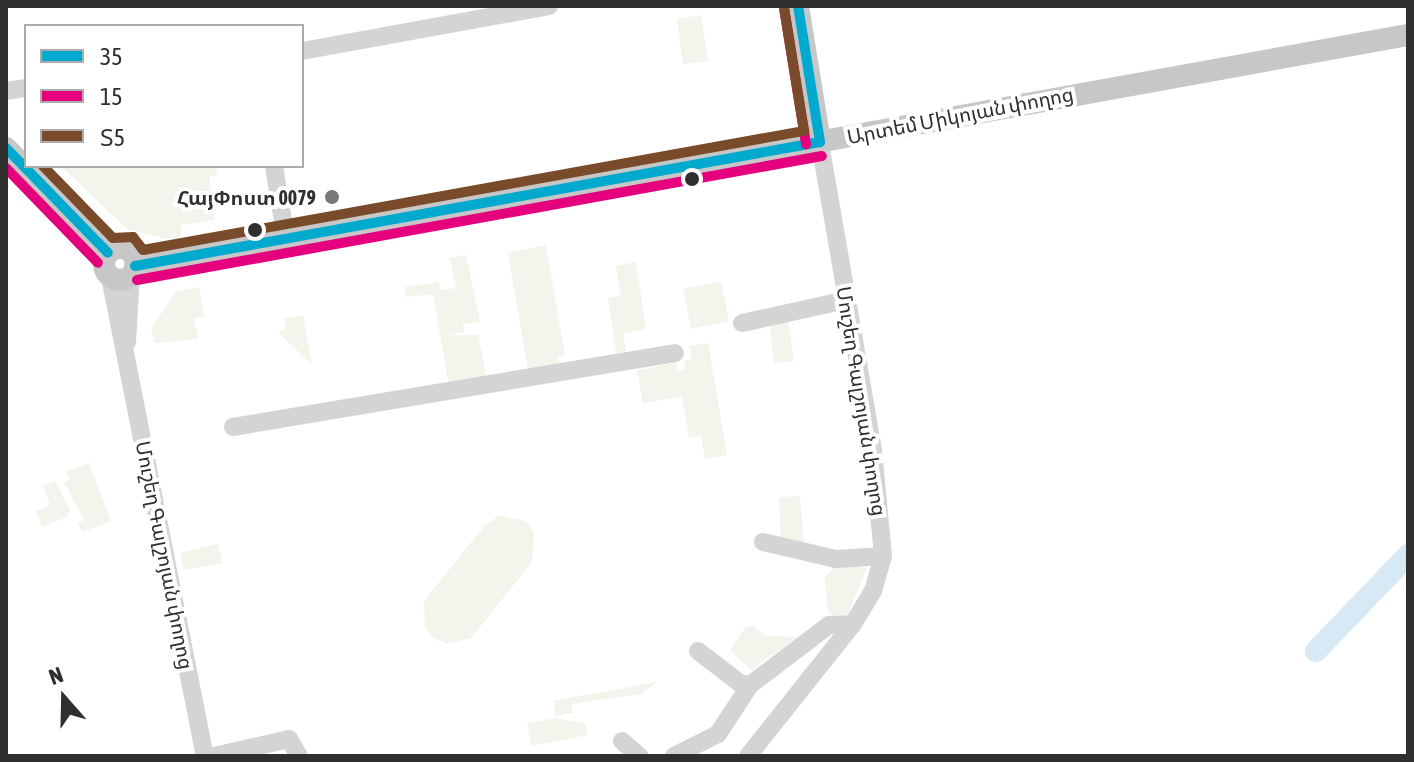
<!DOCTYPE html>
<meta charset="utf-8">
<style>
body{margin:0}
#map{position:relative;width:1414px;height:762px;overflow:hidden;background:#fff;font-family:"Asap Condensed","Noto Sans Armenian",sans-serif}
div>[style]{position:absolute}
.green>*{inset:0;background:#f1f5eb}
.river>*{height:22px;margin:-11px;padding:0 11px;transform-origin:11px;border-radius:11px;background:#d7e9f4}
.minor>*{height:18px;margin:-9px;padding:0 9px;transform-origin:9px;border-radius:9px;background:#d4d4d4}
.major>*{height:22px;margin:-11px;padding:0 11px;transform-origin:11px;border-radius:11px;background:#c7c7c7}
.major>.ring{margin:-11px;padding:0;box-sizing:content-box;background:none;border:22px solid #c7c7c7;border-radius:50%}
.bus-1>*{height:10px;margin:-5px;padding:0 5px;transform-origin:5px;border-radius:5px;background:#00a9ce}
.bus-2>*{height:10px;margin:-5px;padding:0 5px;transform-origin:5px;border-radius:5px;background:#e5007d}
.bus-3>*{height:10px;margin:-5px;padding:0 5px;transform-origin:5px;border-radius:5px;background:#7a4b2a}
.dots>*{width:22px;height:22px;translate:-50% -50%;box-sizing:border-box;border:4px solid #fff;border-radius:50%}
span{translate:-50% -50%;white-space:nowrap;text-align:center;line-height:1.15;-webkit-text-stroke:8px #fff;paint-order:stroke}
.street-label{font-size:20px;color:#2f2f2f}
.poi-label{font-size:20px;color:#2f2f2f;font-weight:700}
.right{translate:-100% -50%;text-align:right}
.frame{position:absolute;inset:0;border:8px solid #2f2f2f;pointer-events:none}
.legend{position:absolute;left:24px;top:24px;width:280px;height:144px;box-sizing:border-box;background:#fff;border:2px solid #acacac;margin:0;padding:10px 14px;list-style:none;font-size:24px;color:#2f2f2f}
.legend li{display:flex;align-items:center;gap:16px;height:40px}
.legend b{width:40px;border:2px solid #acacac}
.north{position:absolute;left:24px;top:658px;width:80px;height:80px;-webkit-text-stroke:6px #fff;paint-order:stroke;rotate:340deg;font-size:22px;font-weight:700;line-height:32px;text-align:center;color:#2f2f2f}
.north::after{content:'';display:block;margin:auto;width:28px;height:36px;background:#2f2f2f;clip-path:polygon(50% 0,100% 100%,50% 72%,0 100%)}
</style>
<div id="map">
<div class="green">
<div style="clip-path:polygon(701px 15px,708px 61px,683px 64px,677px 19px)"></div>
<div style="clip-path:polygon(61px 166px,216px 166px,218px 174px,209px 177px,215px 220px,181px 225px,181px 237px,167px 239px,127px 229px)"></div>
<div style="clip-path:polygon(546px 245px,565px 356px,558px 357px,560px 364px,528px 369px,508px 253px)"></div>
<div style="clip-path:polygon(466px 255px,480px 322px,463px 324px,464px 332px,448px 336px,478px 334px,487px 381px,449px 387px,433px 294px,406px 297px,404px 287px,439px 282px,440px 290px,456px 288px,450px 258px)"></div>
<div style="clip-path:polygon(636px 262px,646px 329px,623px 334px,626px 351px,616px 353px,608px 298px,621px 295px,616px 266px)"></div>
<div style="clip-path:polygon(721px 281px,729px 321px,691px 329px,683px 289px)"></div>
<div style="clip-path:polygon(199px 287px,204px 317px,194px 318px,198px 339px,155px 343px,151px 328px,176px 292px)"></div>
<div style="clip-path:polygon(303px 315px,312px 365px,278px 332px,286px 329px,284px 318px)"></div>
<div style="clip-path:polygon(787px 315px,794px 361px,774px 363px,769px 318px)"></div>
<div style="clip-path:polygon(708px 343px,727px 455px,705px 459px,701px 436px,689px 437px,682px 397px,643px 403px,637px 370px,676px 363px,677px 372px,685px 370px,684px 361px,692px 359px,690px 346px)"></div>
<div style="clip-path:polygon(89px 463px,111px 521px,82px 532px,78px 523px,84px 520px,64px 482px,69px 480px,66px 471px)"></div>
<div style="clip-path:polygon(55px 481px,70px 510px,67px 517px,42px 527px,36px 511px,50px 505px,43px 486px)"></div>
<div style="clip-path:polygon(800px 496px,804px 543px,781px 544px,779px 497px)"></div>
<div style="clip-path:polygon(499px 516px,526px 521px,534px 533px,532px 562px,471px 638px,447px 644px,433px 638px,425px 627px,424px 601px,485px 525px)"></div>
<div style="clip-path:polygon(218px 544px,222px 563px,184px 570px,180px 553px)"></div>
<div style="clip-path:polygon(837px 565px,867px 568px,847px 616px,836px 618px,828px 612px,825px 577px)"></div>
<div style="clip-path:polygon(753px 626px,766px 636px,798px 637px,751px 670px,730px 650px,745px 628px)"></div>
<div style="clip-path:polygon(657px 682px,641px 694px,571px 704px,573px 713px,556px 716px,553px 701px)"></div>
<div style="clip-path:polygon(556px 718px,585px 723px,588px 735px,531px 746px,527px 723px)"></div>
</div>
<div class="river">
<div style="left:1316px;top:651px;width:133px;rotate:-46.2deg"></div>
</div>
<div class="minor">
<div style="left:302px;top:51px;width:251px;rotate:-10.3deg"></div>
<div style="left:6px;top:91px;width:20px;rotate:-9deg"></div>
<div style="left:274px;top:166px;width:74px;rotate:80.7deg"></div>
<div style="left:110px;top:277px;width:488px;rotate:78.8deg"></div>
<div style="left:742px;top:323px;width:107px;rotate:-12.4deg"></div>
<div style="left:127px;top:342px;width:67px;rotate:-86.6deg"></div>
<div style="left:233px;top:427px;width:448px;rotate:-9.5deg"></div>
<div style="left:763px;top:542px;width:75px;rotate:13.1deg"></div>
<div style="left:836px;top:559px;width:47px;rotate:-3.7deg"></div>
<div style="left:698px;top:651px;width:54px;rotate:37.5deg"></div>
<div style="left:741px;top:684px;width:9px;rotate:6deg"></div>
<div style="left:750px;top:685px;width:99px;rotate:-37.2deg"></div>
<div style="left:829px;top:625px;width:24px;rotate:-2deg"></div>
<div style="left:622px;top:741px;width:23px;rotate:41deg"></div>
<div style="left:214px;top:756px;width:77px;rotate:-12.8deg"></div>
<div style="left:289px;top:739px;width:20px;rotate:60deg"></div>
<div style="left:674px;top:756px;width:49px;rotate:-26.6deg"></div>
<div style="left:718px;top:734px;width:59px;rotate:-56.9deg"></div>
<div style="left:748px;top:756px;width:169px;rotate:-51.5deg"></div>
<div style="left:853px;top:624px;width:39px;rotate:-59deg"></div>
<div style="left:873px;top:591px;width:36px;rotate:-74deg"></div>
<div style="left:883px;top:556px;width:106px;rotate:-95.4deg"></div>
<div style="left:873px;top:450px;width:313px;rotate:-99.8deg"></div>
</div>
<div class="major">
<div style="left:798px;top:6px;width:138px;rotate:80.8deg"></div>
<div style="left:6px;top:148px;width:146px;rotate:45.8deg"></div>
<div class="ring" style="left:104px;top:248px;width:10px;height:10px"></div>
<div style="left:135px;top:266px;width:1294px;rotate:-10.29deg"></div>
</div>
<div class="bus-1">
<div style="left:798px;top:6px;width:138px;rotate:80.8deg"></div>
<div style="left:6px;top:148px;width:146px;rotate:45.8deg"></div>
<div style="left:135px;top:266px;width:696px;rotate:-10.26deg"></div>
</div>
<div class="bus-2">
<div style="left:784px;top:8px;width:138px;rotate:80.8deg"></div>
<div style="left:6px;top:168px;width:132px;rotate:45.9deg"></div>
<div style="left:137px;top:280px;width:696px;rotate:-10.26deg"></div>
</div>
<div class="bus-3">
<div style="left:43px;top:166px;width:100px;rotate:45.8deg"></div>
<div style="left:113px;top:238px;width:20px;rotate:-3deg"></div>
<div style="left:133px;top:237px;width:16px;rotate:52deg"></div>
<div style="left:143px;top:250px;width:672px;rotate:-10.21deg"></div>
<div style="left:804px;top:131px;width:125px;rotate:-99.2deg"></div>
</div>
<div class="dots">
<div style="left:692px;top:179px;background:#2f2f2f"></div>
<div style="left:332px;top:197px;background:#787878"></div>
<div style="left:255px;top:230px;background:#2f2f2f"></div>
</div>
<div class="street-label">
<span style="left:960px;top:115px;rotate:-11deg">Արտեմ Միկոյան փողոց</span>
<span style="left:862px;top:401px;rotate:81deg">Մուշեղ Գալշոյան փողոց</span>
<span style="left:165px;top:555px;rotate:79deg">Մուշեղ Գալշոյան փողոց</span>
</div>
<div class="poi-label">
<span class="right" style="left:316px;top:197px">ՀայՓոստ 0079</span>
</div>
<div class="frame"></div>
<ul class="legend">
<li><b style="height:10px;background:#00a9ce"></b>35</li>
<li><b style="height:10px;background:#e5007d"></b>15</li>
<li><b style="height:10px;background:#7a4b2a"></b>Տ5</li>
</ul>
<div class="north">N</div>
</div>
